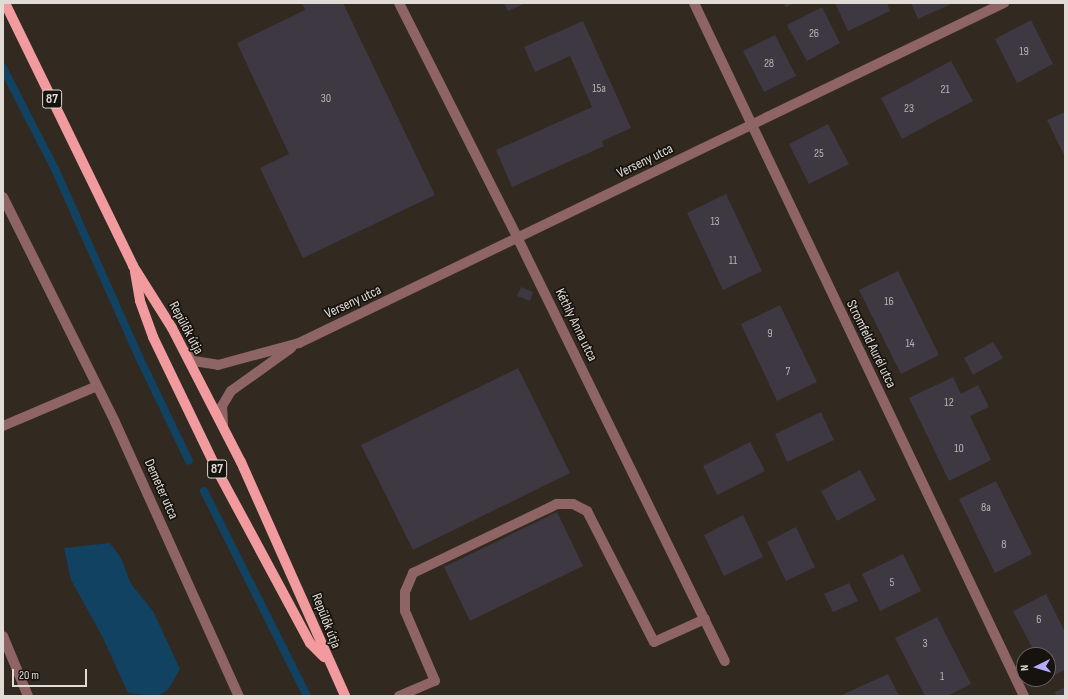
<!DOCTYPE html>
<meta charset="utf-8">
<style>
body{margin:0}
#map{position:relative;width:1068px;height:699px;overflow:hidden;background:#322920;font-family:"Sofia Sans Condensed",sans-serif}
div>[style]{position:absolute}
.water>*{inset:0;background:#114261}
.stream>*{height:8px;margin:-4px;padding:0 4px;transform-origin:4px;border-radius:4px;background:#114261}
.building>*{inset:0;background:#3e3843}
.minor>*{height:10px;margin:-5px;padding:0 5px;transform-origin:5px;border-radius:5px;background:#8e6465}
.major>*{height:10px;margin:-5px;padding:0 5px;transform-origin:5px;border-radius:5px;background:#f19b9f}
span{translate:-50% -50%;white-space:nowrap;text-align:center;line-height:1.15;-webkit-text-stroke:3.5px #16120e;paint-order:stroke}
.number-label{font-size:12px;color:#b8b2b0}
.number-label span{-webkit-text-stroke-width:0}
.shield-label span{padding:1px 3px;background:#16120e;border:1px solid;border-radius:3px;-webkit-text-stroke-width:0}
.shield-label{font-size:13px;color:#e0dbd5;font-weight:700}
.street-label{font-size:14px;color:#e0dbd5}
.frame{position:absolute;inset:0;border:4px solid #e0dbd5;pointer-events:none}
.north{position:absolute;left:1016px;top:647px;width:40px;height:40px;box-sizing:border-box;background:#16120e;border:1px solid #67625e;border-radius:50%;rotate:265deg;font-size:11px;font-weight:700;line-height:16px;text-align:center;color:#e0dbd5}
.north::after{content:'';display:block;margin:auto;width:14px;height:18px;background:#b5acf8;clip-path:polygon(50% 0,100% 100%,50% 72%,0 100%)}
.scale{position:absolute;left:12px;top:669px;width:75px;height:18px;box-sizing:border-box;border:2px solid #e0dbd5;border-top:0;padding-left:5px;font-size:12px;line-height:14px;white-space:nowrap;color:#e0dbd5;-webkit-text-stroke:3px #16120e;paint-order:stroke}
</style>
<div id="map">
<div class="water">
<div style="clip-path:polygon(110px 543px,121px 558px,131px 584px,153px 611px,180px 669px,168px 690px,157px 696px,128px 693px,102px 636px,71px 580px,64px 548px)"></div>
</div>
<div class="stream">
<div style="left:3px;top:68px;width:114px;rotate:62.8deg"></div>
<div style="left:55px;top:169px;width:206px;rotate:65.9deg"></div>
<div style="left:139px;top:357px;width:115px;rotate:64.3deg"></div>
<div style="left:204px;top:491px;width:229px;rotate:63.3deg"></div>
</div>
<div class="building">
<div style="clip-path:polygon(302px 3px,343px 3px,435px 195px,303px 258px,260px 168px,289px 154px,237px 43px,305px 10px)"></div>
<div style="clip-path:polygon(504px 3px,526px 3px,508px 11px)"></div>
<div style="clip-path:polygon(784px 3px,795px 3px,786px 7px)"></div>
<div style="clip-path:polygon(835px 3px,887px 3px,890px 11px,848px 31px)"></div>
<div style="clip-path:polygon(911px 3px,948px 3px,949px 5px,918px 19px)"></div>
<div style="clip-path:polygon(822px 7px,840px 43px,807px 61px,787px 25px)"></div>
<div style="clip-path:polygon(1031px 20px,1053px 64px,1017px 83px,995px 39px)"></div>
<div style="clip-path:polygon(583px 21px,631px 128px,602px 141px,604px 146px,512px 187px,496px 150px,592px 107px,570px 56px,535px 72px,524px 47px)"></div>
<div style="clip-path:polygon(775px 35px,796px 76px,764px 92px,743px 51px)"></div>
<div style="clip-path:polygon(951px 61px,973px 101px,902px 139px,881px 98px)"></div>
<div style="clip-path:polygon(1065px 112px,1065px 154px,1064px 155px,1047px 120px)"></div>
<div style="clip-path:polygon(828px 124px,849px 164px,809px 184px,789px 144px)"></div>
<div style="clip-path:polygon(726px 194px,762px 271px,723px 290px,687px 213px)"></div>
<div style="clip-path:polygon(898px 271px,939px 355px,901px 374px,859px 290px)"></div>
<div style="clip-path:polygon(521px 287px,533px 292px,530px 301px,517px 296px)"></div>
<div style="clip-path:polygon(780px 305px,817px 382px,777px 401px,741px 324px)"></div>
<div style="clip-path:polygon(993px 342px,1003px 358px,973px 375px,964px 358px)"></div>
<div style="clip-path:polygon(518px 368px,570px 473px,413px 550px,361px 445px)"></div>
<div style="clip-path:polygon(953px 377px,961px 394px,978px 385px,989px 407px,970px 416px,991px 460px,949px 481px,909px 398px)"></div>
<div style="clip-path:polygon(821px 412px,834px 440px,787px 462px,775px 434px)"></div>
<div style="clip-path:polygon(750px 442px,765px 471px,717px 495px,703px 466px)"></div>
<div style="clip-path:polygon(860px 470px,876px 500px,837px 521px,821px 491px)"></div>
<div style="clip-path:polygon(996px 481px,1032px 554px,995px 573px,959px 499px)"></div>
<div style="clip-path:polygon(557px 512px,583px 566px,470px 621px,444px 567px)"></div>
<div style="clip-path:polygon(743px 515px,763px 557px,724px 576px,704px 535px)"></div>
<div style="clip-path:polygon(796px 527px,815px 567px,786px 581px,767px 542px)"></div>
<div style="clip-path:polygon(903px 554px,921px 591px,880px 611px,862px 574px)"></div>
<div style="clip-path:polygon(849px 583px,858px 601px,833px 612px,824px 594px)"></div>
<div style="clip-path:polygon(1046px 594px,1065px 632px,1065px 670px,1048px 678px,1048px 655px,1036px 655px,1013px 611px)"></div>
<div style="clip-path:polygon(937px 617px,971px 684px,947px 696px,925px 696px,895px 638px)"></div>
<div style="clip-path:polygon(888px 674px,899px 696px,840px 696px)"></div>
<div style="clip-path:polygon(1065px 687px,1065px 696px,1056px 696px,1055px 692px)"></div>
</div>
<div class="minor">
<div style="left:399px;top:3px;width:264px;rotate:63.2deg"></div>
<div style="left:518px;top:239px;width:470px;rotate:63.9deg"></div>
<div style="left:694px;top:3px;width:768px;rotate:64.54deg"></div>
<div style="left:3px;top:197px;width:251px;rotate:63.5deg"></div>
<div style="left:115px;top:422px;width:301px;rotate:65.7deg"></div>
<div style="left:186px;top:352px;width:12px;rotate:48deg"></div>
<div style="left:194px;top:361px;width:24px;rotate:9deg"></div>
<div style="left:218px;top:365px;width:84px;rotate:-15.2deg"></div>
<div style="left:299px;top:343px;width:783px;rotate:-25.75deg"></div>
<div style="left:223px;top:424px;width:18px;rotate:-93deg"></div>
<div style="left:222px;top:406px;width:17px;rotate:-59deg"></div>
<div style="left:231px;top:391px;width:74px;rotate:-35.6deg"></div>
<div style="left:3px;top:426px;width:100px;rotate:-23deg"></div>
<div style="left:3px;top:636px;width:65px;rotate:67.4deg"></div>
<div style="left:399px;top:696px;width:39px;rotate:-23deg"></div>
<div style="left:435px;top:681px;width:76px;rotate:-113.2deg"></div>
<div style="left:405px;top:611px;width:19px;rotate:-90deg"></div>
<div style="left:405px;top:592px;width:21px;rotate:-67deg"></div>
<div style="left:413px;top:573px;width:160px;rotate:-25.6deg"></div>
<div style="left:557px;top:504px;width:16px"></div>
<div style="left:573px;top:504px;width:16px;rotate:27deg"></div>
<div style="left:587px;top:511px;width:147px;rotate:62.9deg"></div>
<div style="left:654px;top:642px;width:56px;rotate:-24.3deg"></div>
</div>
<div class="major">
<div style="left:5px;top:3px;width:292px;rotate:64deg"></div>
<div style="left:133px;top:266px;width:73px;rotate:57.8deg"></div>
<div style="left:172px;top:328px;width:151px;rotate:62.8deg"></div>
<div style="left:241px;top:462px;width:256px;rotate:66deg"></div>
<div style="left:135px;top:272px;width:29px;rotate:80deg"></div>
<div style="left:140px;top:301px;width:38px;rotate:70deg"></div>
<div style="left:153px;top:337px;width:150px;rotate:64.3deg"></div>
<div style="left:218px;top:472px;width:194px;rotate:61.7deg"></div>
<div style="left:310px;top:643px;width:20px;rotate:45deg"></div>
</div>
<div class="number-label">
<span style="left:814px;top:34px">26</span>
<span style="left:1024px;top:52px">19</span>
<span style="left:769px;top:64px">28</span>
<span style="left:599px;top:89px">15a</span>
<span style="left:945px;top:90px">21</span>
<span style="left:326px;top:99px">30</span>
<span style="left:909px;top:109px">23</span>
<span style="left:819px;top:154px">25</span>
<span style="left:715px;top:222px">13</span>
<span style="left:733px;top:261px">11</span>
<span style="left:889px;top:302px">16</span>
<span style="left:770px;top:334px">9</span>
<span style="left:910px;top:344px">14</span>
<span style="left:788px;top:372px">7</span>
<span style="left:949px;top:403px">12</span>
<span style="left:959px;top:449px">10</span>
<span style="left:986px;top:508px">8a</span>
<span style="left:1004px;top:545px">8</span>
<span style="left:892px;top:583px">5</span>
<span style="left:1039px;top:620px">6</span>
<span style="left:925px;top:644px">3</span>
<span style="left:942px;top:677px">1</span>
</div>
<div class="shield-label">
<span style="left:52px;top:99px">87</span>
<span style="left:217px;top:469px">87</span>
</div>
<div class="street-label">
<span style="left:645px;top:161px;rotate:-26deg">Verseny utca</span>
<span style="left:353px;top:302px;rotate:-25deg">Verseny utca</span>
<span style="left:576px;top:325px;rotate:64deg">Kéthly Anna utca</span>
<span style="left:186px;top:328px;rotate:62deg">Repülők útja</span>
<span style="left:871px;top:344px;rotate:64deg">Stromfeld Aurél utca</span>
<span style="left:161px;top:489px;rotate:66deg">Demeter utca</span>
<span style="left:326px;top:621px;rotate:69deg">Repülők útja</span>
</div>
<div class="frame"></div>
<div class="north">N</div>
<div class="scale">20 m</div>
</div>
